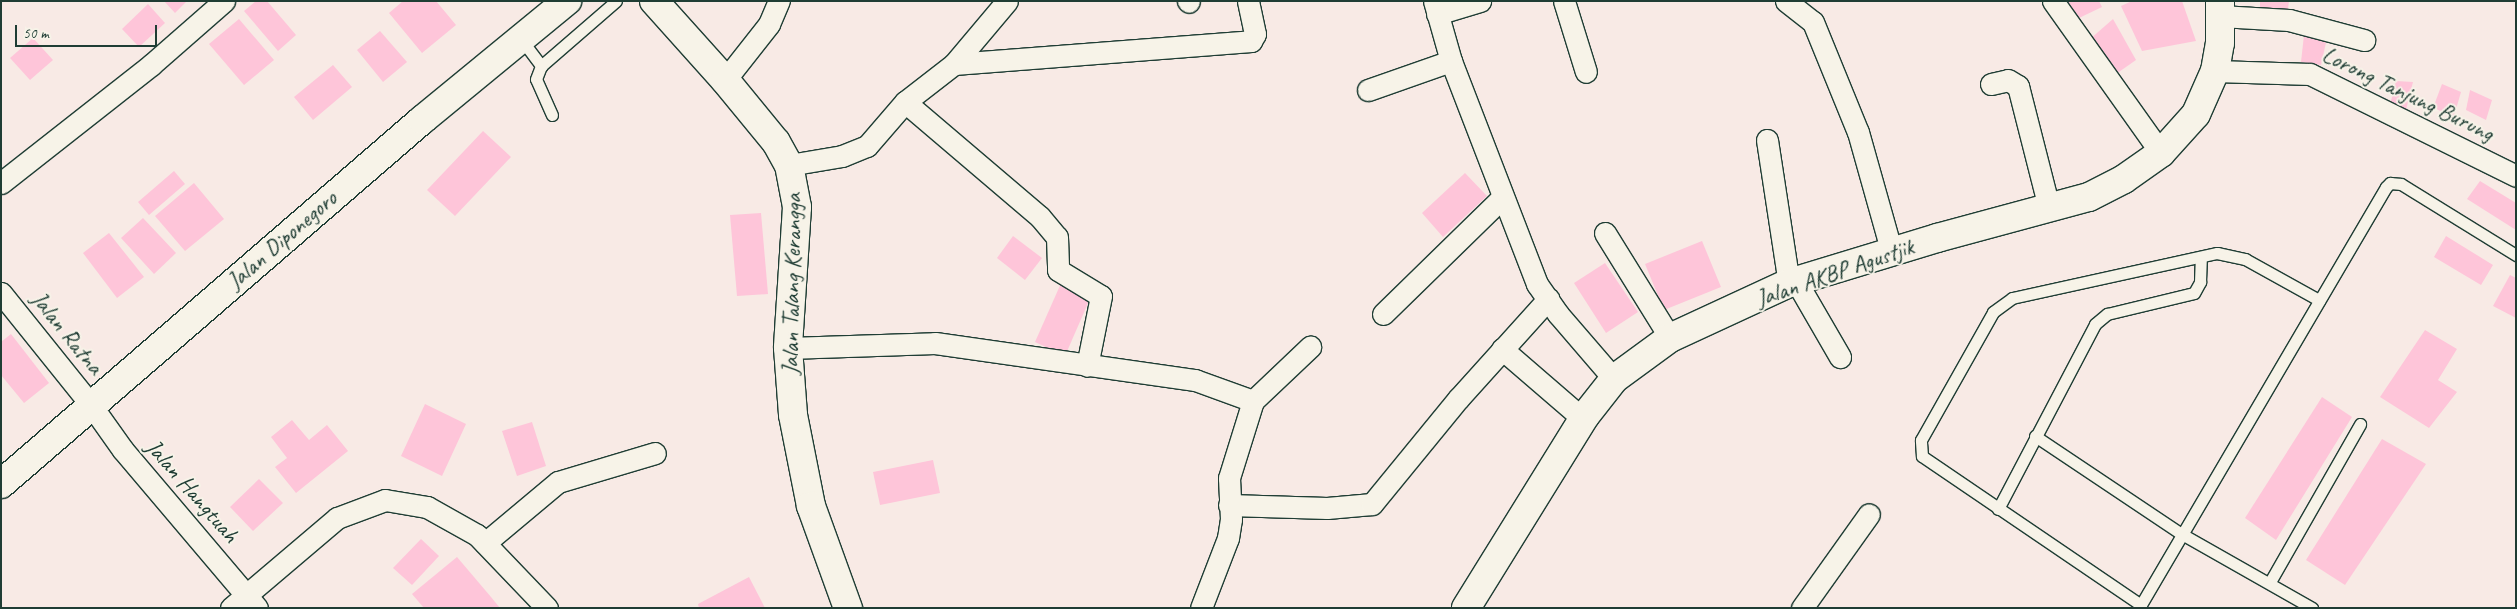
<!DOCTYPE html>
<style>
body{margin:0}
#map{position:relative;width:2517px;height:609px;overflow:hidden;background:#f8eae5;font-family:Caveat,sans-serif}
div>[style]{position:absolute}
.building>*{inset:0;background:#fec5d9}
.roads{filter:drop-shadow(1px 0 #1f3d34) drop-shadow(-1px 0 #1f3d34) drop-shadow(0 1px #1f3d34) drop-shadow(0 -1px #1f3d34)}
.lane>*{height:11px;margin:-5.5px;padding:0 5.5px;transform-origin:5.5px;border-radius:5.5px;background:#f7f3e8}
.street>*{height:21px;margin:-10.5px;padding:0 10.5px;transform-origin:10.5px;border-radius:10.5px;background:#f7f3e8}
.secondary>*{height:28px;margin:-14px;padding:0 14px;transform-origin:14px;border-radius:14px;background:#f7f3e8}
span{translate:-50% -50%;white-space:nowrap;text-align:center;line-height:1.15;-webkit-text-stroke:4px #f7f3e8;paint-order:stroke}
.street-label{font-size:24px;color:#1f3d34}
.frame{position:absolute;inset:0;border:2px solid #1f3d34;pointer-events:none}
.scale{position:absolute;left:15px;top:25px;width:142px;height:22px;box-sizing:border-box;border:2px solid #1f3d34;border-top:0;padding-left:6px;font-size:15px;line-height:18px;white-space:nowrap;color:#1f3d34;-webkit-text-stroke:4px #f7f3e8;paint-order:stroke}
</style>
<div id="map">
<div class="building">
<div style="clip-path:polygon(164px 1px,187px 1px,175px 13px)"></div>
<div style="clip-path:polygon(256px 1px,267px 1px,296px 35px,278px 51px,244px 11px)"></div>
<div style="clip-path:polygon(403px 1px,436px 1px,456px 25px,422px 53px,389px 13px)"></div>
<div style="clip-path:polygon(2064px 1px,2099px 1px,2102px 7px,2079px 18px)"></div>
<div style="clip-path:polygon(2132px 1px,2182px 1px,2196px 41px,2142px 51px,2121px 6px)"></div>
<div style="clip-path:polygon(2260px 1px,2289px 1px,2288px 9px,2260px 10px)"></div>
<div style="clip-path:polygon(148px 4px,165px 23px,139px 47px,122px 29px)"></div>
<div style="clip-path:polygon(239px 19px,274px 60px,244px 85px,209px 44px)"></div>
<div style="clip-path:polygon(2113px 19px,2136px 60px,2116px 74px,2089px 40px)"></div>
<div style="clip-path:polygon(380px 31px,407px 62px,383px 82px,357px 50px)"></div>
<div style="clip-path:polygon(2304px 35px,2327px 38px,2321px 65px,2301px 62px)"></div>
<div style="clip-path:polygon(33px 38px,53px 60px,30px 80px,10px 58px)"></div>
<div style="clip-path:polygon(333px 65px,352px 87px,313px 120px,294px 97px)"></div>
<div style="clip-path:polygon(2396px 81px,2413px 82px,2406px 110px,2390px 105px)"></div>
<div style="clip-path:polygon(2442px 84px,2461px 92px,2454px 116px,2433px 108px)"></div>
<div style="clip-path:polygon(2470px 90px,2492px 100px,2486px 120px,2466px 110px)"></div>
<div style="clip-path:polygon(483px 131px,511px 157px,455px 216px,427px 190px)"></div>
<div style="clip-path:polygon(174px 171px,185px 184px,149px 215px,138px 202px)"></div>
<div style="clip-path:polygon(1465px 173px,1487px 196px,1443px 237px,1422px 213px)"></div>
<div style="clip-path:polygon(2480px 181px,2516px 203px,2516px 230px,2467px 199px)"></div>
<div style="clip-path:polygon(194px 183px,224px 219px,185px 251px,155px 216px)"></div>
<div style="clip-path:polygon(761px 213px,768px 294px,737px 296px,730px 215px)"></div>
<div style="clip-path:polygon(143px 218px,176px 253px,154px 274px,121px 238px)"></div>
<div style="clip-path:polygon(109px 233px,144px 277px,117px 298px,83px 253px)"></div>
<div style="clip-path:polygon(1013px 236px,1042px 258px,1025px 280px,997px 258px)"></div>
<div style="clip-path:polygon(2446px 236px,2493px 265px,2481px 285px,2434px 257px)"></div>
<div style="clip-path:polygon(1702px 241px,1721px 287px,1664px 310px,1645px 264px)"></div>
<div style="clip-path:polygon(1605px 263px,1638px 312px,1606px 333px,1574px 283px)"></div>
<div style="clip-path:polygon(2510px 275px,2516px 278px,2516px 318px,2493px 306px)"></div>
<div style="clip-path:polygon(1062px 281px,1092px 294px,1065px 356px,1035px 342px)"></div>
<div style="clip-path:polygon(2425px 330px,2457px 349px,2438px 380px,2457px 392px,2429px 428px,2380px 397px)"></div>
<div style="clip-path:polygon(11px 334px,49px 383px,24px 403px,1px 375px,1px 342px)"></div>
<div style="clip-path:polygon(2322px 397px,2352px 417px,2276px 540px,2245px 518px)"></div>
<div style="clip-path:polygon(425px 404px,466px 424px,442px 476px,401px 456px)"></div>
<div style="clip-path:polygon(292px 420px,309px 440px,327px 425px,348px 451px,296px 493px,275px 467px,287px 458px,271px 437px)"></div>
<div style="clip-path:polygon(532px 422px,546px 466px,517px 476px,502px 431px)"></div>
<div style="clip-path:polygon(2382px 439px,2426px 464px,2345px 585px,2306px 560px)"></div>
<div style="clip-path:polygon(933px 460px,940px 493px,880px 505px,873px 472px)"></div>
<div style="clip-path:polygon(259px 479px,283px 503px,253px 531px,230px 507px)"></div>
<div style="clip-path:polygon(421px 539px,439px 556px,412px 585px,393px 568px)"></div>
<div style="clip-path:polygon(457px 557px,491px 597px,500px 608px,424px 608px,412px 594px)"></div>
<div style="clip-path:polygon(749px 577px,765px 608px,699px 608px,698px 604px)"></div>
</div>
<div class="roads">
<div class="lane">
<div style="left:521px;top:39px;width:34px;rotate:53deg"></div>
<div style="left:552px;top:115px;width:39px;rotate:-114deg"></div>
<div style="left:536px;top:79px;width:14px;rotate:-69deg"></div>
<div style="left:541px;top:66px;width:99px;rotate:-40.9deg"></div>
<div style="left:2035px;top:436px;width:174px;rotate:33.8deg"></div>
<div style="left:2180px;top:533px;width:152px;rotate:29.6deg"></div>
<div style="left:1998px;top:509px;width:209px;rotate:-62.3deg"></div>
<div style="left:2095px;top:324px;width:16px;rotate:-40deg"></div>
<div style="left:2107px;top:314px;width:89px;rotate:-13.6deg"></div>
<div style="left:2194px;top:293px;width:13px;rotate:-61deg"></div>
<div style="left:2200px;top:282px;width:24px;rotate:-88deg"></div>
<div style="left:2270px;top:582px;width:182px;rotate:-60.3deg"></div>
<div style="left:2141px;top:605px;width:265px;rotate:-145.8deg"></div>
<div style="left:1922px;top:456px;width:16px;rotate:-94deg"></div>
<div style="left:1921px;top:440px;width:147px;rotate:-60.6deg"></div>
<div style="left:1993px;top:312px;width:24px;rotate:-36deg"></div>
<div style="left:2012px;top:298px;width:210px;rotate:-12.4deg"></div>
<div style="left:2217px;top:253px;width:29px;rotate:12deg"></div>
<div style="left:2245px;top:259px;width:85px;rotate:29deg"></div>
<div style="left:2139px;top:608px;width:488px;rotate:-59.6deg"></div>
<div style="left:2386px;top:187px;width:6px;rotate:-45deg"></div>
<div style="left:2390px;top:183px;width:11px;rotate:5deg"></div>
<div style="left:2401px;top:184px;width:135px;rotate:31.7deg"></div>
</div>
<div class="street">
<div style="left:1188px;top:1px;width:1px;rotate:45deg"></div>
<div style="left:1434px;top:1px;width:62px;rotate:74.2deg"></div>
<div style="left:1451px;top:61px;width:239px;rotate:68.9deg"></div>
<div style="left:1537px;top:284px;width:37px;rotate:55deg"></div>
<div style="left:1558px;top:314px;width:86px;rotate:49.3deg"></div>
<div style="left:1564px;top:1px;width:74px;rotate:72.8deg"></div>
<div style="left:1786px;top:1px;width:34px;rotate:38deg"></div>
<div style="left:1813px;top:22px;width:119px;rotate:67.8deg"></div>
<div style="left:1858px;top:132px;width:126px;rotate:74.3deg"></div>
<div style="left:2053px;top:1px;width:186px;rotate:54.6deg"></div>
<div style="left:1437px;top:14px;width:45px;rotate:-16.8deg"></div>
<div style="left:2220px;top:16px;width:69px;rotate:3.3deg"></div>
<div style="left:2289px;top:20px;width:78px;rotate:14.9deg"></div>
<div style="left:954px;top:64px;width:82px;rotate:-49.9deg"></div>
<div style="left:2215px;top:71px;width:95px;rotate:1.8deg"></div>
<div style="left:2310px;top:74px;width:230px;rotate:26.3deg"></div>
<div style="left:725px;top:80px;width:71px;rotate:-51.8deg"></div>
<div style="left:769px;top:24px;width:25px;rotate:-67deg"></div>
<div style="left:1991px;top:84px;width:17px;rotate:-13deg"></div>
<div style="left:2008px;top:80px;width:12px;rotate:31deg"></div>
<div style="left:2018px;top:86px;width:126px;rotate:75.7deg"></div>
<div style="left:1368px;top:90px;width:88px;rotate:-19.3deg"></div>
<div style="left:905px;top:102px;width:177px;rotate:40.4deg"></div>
<div style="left:1040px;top:217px;width:26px;rotate:50deg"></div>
<div style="left:1057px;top:237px;width:33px;rotate:88deg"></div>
<div style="left:1058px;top:270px;width:50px;rotate:31.2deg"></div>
<div style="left:1101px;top:296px;width:71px;rotate:101.3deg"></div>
<div style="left:1767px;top:140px;width:145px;rotate:81.3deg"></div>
<div style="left:789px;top:165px;width:54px;rotate:-9.6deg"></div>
<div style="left:842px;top:156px;width:27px;rotate:-22deg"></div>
<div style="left:867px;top:146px;width:58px;rotate:-49.2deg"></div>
<div style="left:905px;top:102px;width:62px;rotate:-37.8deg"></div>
<div style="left:954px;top:64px;width:298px;rotate:-4.4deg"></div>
<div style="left:1251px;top:41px;width:8px;rotate:-60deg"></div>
<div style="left:1255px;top:34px;width:34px;rotate:-102deg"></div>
<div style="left:1px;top:183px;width:191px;rotate:-38.2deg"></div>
<div style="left:151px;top:65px;width:97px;rotate:-41.2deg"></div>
<div style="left:1605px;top:233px;width:123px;rotate:58.2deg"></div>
<div style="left:1796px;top:281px;width:88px;rotate:59.9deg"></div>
<div style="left:1px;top:293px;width:144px;rotate:51.2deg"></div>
<div style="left:91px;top:405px;width:55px;rotate:54.6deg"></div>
<div style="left:123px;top:450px;width:207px;rotate:49.7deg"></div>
<div style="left:1383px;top:314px;width:166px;rotate:-44.3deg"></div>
<div style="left:788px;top:348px;width:147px;rotate:-1.9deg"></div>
<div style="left:935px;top:343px;width:263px;rotate:8.1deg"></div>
<div style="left:1195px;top:380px;width:62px;rotate:19.9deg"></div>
<div style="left:1253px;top:401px;width:79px;rotate:-43.5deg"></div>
<div style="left:1502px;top:349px;width:107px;rotate:40.8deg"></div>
<div style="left:1229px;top:505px;width:98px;rotate:1.8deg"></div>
<div style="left:1327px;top:508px;width:45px;rotate:-5.1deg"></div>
<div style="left:1372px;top:504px;width:136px;rotate:-50.7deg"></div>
<div style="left:1458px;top:399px;width:135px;rotate:-48deg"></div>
<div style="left:485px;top:543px;width:95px;rotate:-39.9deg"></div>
<div style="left:558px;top:482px;width:101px;rotate:-16.6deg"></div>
<div style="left:231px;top:608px;width:139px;rotate:-40.3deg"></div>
<div style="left:337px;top:518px;width:51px;rotate:-20.6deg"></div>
<div style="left:385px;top:500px;width:43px;rotate:9.5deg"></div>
<div style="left:427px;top:507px;width:57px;rotate:29.2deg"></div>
<div style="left:477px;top:535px;width:101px;rotate:46.2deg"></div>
<div style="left:1201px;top:608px;width:75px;rotate:-68.9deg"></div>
<div style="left:1228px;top:538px;width:19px;rotate:-81deg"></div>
<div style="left:1231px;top:519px;width:41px;rotate:-92.8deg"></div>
<div style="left:1229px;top:478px;width:81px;rotate:-72.7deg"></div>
<div style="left:1802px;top:608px;width:115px;rotate:-54.5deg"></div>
</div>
<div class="secondary">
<div style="left:654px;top:1px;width:106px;rotate:48.1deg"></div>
<div style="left:725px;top:80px;width:80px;rotate:50.6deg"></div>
<div style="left:776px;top:142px;width:26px;rotate:61deg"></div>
<div style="left:789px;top:165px;width:43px;rotate:79.2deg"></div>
<div style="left:797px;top:207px;width:141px;rotate:93.7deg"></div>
<div style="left:788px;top:348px;width:67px;rotate:85.7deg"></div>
<div style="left:793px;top:415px;width:93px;rotate:78.8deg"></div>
<div style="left:811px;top:506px;width:109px;rotate:70.1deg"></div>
<div style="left:1px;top:484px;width:557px;rotate:-40.85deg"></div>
<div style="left:422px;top:120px;width:188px;rotate:-39.4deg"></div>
<div style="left:1466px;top:608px;width:226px;rotate:-58.2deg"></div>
<div style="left:1585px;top:416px;width:47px;rotate:-51.9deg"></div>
<div style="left:1614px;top:379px;width:69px;rotate:-36.2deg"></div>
<div style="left:1670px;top:338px;width:131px;rotate:-24.8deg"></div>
<div style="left:1789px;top:283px;width:155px;rotate:-16.9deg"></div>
<div style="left:1937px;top:238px;width:157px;rotate:-15.1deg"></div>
<div style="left:2089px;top:197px;width:39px;rotate:-27deg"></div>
<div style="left:2124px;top:179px;width:45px;rotate:-35.1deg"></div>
<div style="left:2161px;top:153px;width:52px;rotate:-48.1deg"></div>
<div style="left:2196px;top:114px;width:47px;rotate:-66.2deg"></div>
<div style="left:2215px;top:71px;width:28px;rotate:-80deg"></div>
<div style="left:2220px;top:43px;width:42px;rotate:-90deg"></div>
</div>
</div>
<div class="street-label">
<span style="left:2408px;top:94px;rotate:26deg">Lorong Tanjung Burung</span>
<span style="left:282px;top:240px;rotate:-41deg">Jalan Diponegoro</span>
<span style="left:1835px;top:273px;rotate:-19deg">Jalan AKBP Agustjik</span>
<span style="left:792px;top:284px;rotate:-89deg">Jalan Talang Kerangga</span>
<span style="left:67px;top:333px;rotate:51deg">Jalan Ratna</span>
<span style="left:192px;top:491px;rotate:49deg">Jalan Hangtuah</span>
</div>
<div class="frame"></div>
<div class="scale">50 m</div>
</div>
